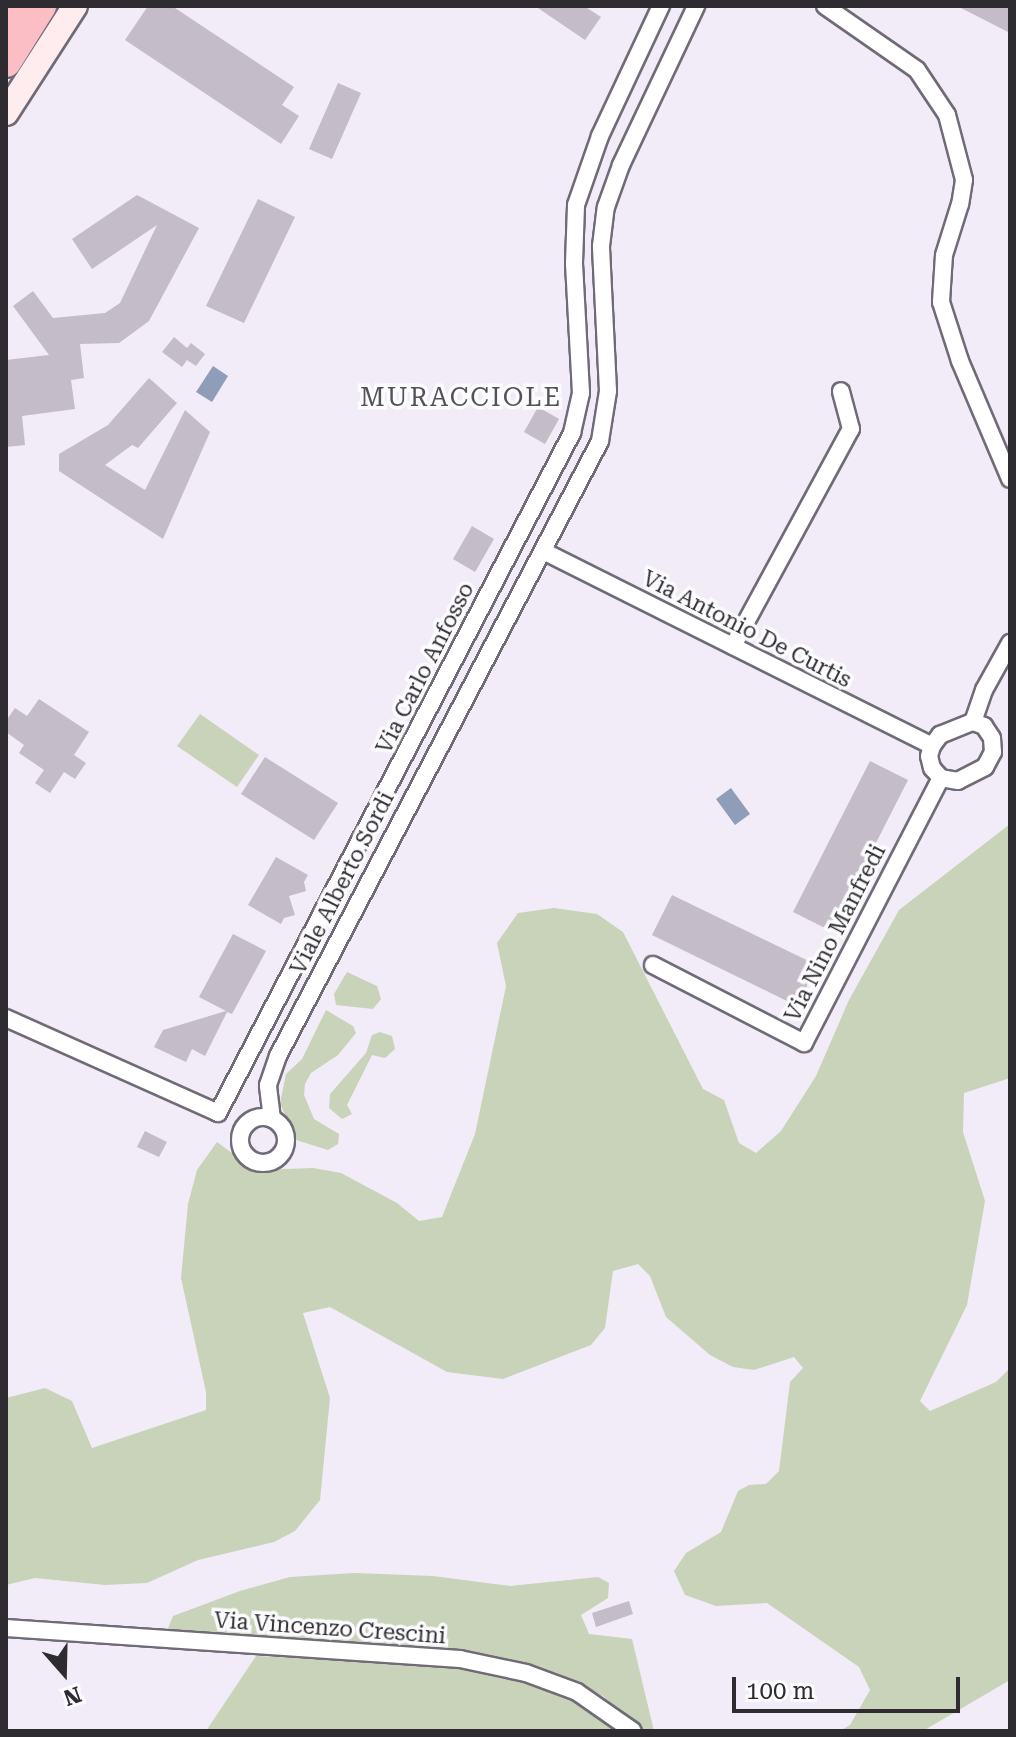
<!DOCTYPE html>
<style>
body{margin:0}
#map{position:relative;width:1016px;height:1737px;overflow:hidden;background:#f1ecf8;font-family:"Roboto Serif",serif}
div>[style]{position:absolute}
.green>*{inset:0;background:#c9d3b9}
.water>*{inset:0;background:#909db9}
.building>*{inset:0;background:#c4bcc7}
.roads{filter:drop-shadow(2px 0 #706b76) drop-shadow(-2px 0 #706b76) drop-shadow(0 2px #706b76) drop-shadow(0 -2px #706b76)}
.street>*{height:16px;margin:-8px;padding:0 8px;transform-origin:8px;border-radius:8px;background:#fff}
.street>.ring{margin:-8px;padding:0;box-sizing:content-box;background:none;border:16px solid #fff;border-radius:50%}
.secondary>*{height:24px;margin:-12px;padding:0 12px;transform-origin:12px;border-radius:12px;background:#feecee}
.highway>*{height:30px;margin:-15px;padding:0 15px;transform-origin:15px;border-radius:15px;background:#fbbec5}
span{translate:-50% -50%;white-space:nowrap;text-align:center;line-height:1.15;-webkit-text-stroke:7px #fcfbfe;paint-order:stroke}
.street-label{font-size:22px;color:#2e2c31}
.quarter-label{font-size:26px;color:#55515b;letter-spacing:2px}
.frame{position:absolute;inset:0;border:8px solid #2e2c31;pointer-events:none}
.north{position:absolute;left:24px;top:1633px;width:80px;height:80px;-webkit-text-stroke:6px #fcfbfe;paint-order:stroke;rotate:160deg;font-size:22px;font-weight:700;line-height:32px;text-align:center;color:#2e2c31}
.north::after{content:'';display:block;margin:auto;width:28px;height:36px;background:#2e2c31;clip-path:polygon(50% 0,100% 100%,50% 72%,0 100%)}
.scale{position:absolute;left:732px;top:1677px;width:228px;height:36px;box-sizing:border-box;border:4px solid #2e2c31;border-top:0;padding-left:10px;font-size:24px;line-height:28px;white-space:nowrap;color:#2e2c31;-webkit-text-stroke:6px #fcfbfe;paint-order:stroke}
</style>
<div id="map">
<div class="green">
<div style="clip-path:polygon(200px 714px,259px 755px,237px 787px,177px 746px)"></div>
<div style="clip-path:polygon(1010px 824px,1010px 1078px,964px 1093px,963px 1132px,985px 1201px,967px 1305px,920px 1401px,930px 1411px,996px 1382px,1010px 1368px,1010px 1680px,923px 1731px,840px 1731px,850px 1725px,870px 1690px,859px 1667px,767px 1603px,716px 1606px,685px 1595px,674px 1571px,686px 1553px,721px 1532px,738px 1491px,749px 1485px,766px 1484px,779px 1471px,790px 1382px,803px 1368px,794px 1357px,754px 1370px,733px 1367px,710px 1355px,666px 1317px,650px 1276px,638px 1264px,613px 1271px,605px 1328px,591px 1345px,503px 1379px,447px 1372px,330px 1307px,303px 1313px,330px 1398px,320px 1500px,295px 1531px,274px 1542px,198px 1560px,147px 1583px,105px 1585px,35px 1578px,6px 1585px,6px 1398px,45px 1388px,72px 1401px,92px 1448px,206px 1410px,206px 1392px,181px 1278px,188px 1204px,197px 1170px,217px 1142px,255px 1170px,313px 1168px,341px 1173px,397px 1203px,419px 1221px,442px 1217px,475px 1134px,506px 986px,497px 943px,518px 913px,554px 908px,597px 914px,623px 932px,703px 1089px,724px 1100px,739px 1143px,756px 1153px,781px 1131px,816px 1076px,849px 1000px,899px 910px)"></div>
<div style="clip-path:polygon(347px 972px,377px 986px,381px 999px,373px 1009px,336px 1005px,334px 994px)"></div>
<div style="clip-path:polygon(326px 1010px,353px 1026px,356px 1033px,338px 1055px,311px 1073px,305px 1084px,304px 1095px,314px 1119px,339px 1134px,338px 1144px,328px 1150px,296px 1140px,280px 1103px,286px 1074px,302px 1059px)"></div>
<div style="clip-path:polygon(380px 1032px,392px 1036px,395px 1049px,385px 1058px,372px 1055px,347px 1105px,352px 1114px,342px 1119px,329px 1108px,330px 1094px,366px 1053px,372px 1035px)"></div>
<div style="clip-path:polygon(354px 1573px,433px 1576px,510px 1586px,598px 1577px,609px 1583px,608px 1598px,581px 1615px,589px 1634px,632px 1639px,654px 1731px,642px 1731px,603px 1696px,567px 1678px,509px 1661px,428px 1651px,167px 1631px,173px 1616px,240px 1591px,290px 1577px)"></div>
<div style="clip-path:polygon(256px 1656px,466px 1666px,516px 1676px,569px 1696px,621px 1731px,206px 1731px)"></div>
</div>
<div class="water">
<div style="clip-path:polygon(213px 366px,228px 376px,212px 402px,196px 392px)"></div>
<div style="clip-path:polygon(731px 788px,750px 814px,735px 825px,716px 799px)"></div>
</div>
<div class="building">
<div style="clip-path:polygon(148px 6px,172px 6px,294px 87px,282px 105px,299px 116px,281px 144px,125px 40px)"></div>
<div style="clip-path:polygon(535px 6px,584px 6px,601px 17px,585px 40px)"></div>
<div style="clip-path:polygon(957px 6px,1010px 6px,1010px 33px)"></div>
<div style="clip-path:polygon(338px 83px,361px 93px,332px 159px,309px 149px)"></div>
<div style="clip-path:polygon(137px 195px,199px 228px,149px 321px,119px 343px,80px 344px,84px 378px,71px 380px,75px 409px,22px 416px,25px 445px,6px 447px,6px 360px,49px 355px,13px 306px,33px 291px,53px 318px,105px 313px,120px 303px,157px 225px,92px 269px,72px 239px)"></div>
<div style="clip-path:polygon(258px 199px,295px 217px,244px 323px,206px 306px)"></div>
<div style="clip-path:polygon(174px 337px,187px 348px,191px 343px,205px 354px,196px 366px,187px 360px,182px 367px,162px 352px)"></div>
<div style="clip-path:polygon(149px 378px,177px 403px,138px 448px,132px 445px,105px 465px,145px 490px,185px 410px,210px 432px,163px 539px,59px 471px,59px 454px,108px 425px)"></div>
<div style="clip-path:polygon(538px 407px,559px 419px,545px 444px,524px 432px)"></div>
<div style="clip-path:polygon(472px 526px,494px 539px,475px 572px,453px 559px)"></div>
<div style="clip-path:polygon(39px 699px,89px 732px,74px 755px,86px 763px,75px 779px,64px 772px,50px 793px,35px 783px,44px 770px,19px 753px,24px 745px,6px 732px,6px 721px,15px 708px,27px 716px)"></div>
<div style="clip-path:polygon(265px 757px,338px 803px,314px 840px,241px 794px)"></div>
<div style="clip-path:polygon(870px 761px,908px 780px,831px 931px,793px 912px)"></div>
<div style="clip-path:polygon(276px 857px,308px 875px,304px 882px,306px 891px,289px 896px,295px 915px,284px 918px,281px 924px,248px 905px)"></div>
<div style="clip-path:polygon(672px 895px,817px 965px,797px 1006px,652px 935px)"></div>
<div style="clip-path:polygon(233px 934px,266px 951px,232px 1014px,227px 1012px,205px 1056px,192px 1049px,186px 1062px,154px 1047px,163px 1030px,226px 1011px,199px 997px)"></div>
<div style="clip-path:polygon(145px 1131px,167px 1142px,159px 1157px,137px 1147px)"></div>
<div style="clip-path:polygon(629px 1601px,633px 1614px,596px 1627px,592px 1613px)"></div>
</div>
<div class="roads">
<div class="street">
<div style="left:825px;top:6px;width:112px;rotate:34.8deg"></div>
<div style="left:917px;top:70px;width:54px;rotate:56.3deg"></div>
<div style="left:947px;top:115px;width:67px;rotate:75.3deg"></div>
<div style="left:964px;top:180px;width:24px;rotate:99deg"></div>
<div style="left:960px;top:204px;width:53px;rotate:107.4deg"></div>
<div style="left:944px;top:255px;width:47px;rotate:93.7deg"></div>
<div style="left:941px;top:302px;width:62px;rotate:72.1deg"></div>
<div style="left:960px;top:361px;width:128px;rotate:67deg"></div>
<div style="left:543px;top:551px;width:435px;rotate:26.6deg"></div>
<div style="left:733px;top:646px;width:247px;rotate:-61.5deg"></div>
<div style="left:851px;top:429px;width:39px;rotate:-105deg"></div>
<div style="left:973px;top:722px;width:12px;rotate:20deg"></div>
<div style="left:984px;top:726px;width:14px;rotate:56deg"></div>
<div style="left:992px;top:738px;width:14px;rotate:86deg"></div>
<div style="left:993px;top:752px;width:17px;rotate:118deg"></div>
<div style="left:985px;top:767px;width:30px;rotate:153deg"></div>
<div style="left:958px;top:781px;width:17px;rotate:-170deg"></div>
<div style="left:941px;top:778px;width:13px;rotate:-132deg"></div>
<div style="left:932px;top:768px;width:12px;rotate:-104deg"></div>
<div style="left:929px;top:756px;width:10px;rotate:-73deg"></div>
<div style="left:932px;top:746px;width:14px;rotate:-54deg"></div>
<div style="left:940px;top:735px;width:35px;rotate:-22deg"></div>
<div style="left:973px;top:722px;width:34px;rotate:-71deg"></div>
<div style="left:984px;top:690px;width:54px;rotate:-61deg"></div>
<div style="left:653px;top:965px;width:170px;rotate:27.3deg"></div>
<div style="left:804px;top:1043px;width:298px;rotate:-62.7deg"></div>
<div style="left:6px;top:1018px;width:232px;rotate:24.1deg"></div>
<div style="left:218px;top:1113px;width:767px;rotate:-62.5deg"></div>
<div style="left:572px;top:433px;width:41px;rotate:-77.3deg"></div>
<div style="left:581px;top:393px;width:130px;rotate:-93.1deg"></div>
<div style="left:574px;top:263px;width:58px;rotate:-88deg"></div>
<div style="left:576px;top:205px;width:73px;rotate:-70.8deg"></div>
<div style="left:600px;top:136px;width:144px;rotate:-64.9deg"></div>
<div class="ring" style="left:240px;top:1117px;width:30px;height:30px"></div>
<div style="left:272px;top:1119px;width:34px;rotate:-97deg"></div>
<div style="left:268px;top:1085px;width:31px;rotate:-71deg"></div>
<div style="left:278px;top:1056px;width:694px;rotate:-62.36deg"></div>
<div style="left:600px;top:441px;width:51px;rotate:-80.9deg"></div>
<div style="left:608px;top:391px;width:145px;rotate:-92.8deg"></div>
<div style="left:601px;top:246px;width:39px;rotate:-83deg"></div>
<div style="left:606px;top:207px;width:45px;rotate:-70.3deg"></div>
<div style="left:621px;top:165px;width:176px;rotate:-64.7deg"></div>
<div style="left:6px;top:1628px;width:455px;rotate:3.9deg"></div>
<div style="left:460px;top:1659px;width:67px;rotate:12deg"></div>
<div style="left:526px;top:1673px;width:54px;rotate:20.4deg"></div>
<div style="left:577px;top:1692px;width:68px;rotate:34.9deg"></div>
</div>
<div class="secondary">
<div style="left:6px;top:113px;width:127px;rotate:-57.2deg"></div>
</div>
<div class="highway">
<div style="left:6px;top:16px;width:12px;rotate:-59deg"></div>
<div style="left:6px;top:62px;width:66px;rotate:-58deg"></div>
</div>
</div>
<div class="street-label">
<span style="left:747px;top:629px;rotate:27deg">Via Antonio De Curtis</span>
<span style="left:425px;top:668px;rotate:-63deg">Via Carlo Anfosso</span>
<span style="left:342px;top:883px;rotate:-63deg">Viale Alberto Sordi</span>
<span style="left:835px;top:933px;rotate:-63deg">Via Nino Manfredi</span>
<span style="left:330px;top:1628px;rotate:4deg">Via Vincenzo Crescini</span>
</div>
<div class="quarter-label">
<span style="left:461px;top:398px">MURACCIOLE</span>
</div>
<div class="frame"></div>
<div class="north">N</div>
<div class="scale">100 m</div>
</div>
